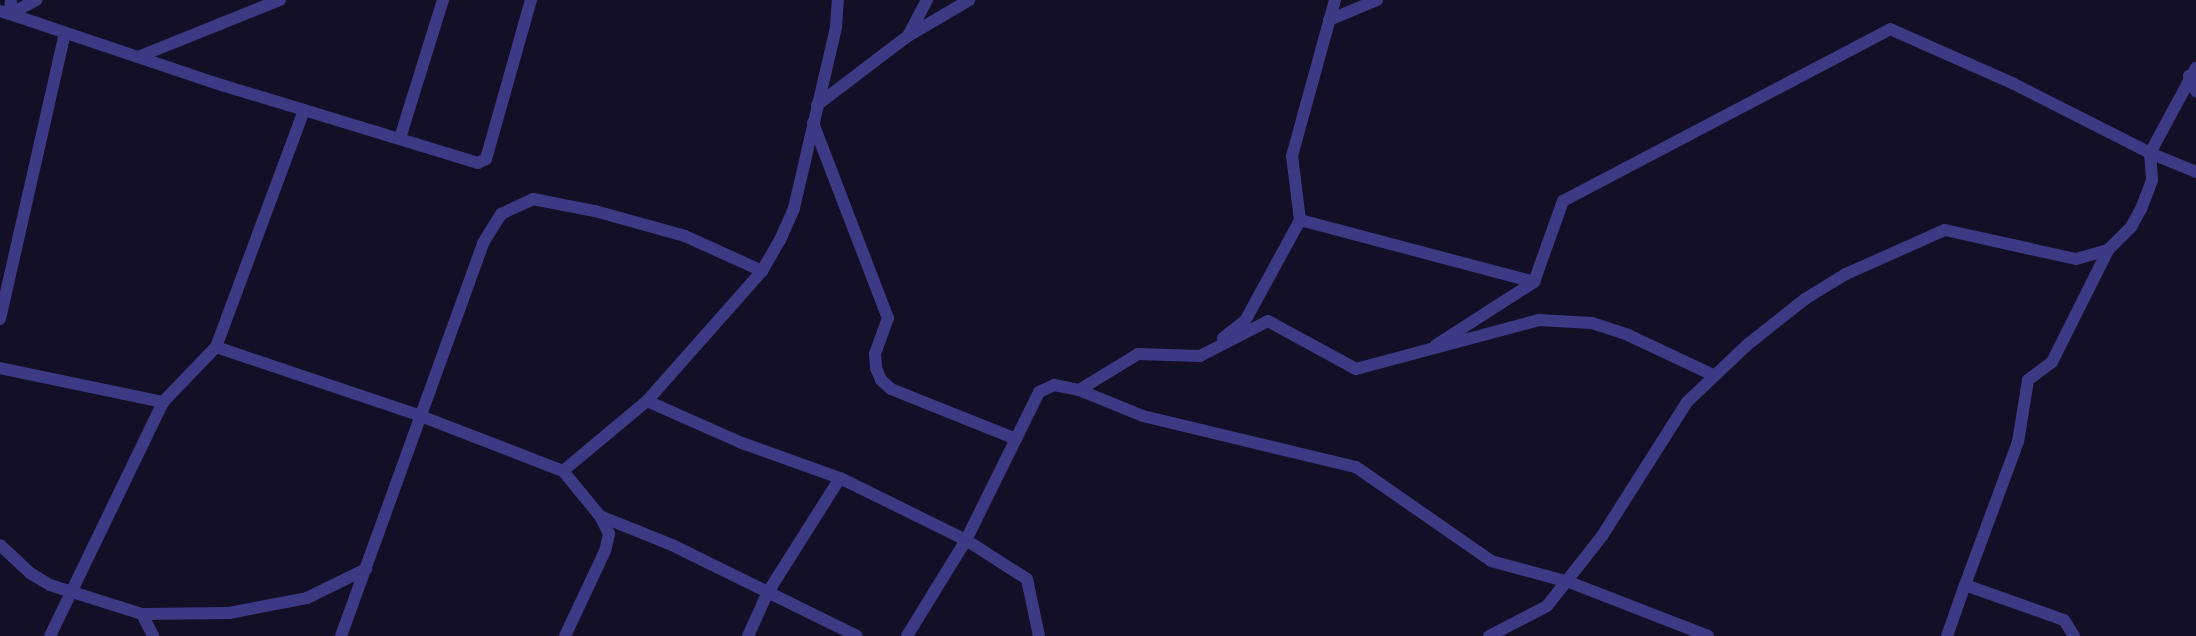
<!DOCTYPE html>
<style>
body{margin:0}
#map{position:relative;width:2196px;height:636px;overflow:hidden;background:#130f26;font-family:"Sofia Sans Condensed",sans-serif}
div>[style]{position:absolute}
.minor>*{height:12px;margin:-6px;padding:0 6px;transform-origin:6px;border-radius:6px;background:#3d3a85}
span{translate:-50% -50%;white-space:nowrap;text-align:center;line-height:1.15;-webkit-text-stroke:4.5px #130f26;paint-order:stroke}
</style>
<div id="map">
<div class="minor">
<div style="left:11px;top:0;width:14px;rotate:94deg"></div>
<div style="left:10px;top:14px;width:216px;rotate:18.6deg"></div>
<div style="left:215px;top:83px;width:275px;rotate:16.9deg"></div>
<div style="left:478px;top:163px;width:9px;rotate:-27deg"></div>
<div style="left:486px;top:159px;width:165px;rotate:-74.2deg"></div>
<div style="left:0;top:11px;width:10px;rotate:17deg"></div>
<div style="left:10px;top:14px;width:30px;rotate:-28deg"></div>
<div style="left:1329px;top:20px;width:52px;rotate:-22.6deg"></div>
<div style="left:908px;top:36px;width:41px;rotate:-62.2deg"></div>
<div style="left:138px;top:57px;width:153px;rotate:-21.9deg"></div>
<div style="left:2189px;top:76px;width:17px;rotate:65deg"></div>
<div style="left:817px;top:105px;width:114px;rotate:-37.2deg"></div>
<div style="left:908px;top:36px;width:71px;rotate:-30.5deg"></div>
<div style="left:813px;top:123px;width:209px;rotate:69deg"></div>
<div style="left:888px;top:318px;width:37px;rotate:110deg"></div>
<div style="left:875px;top:353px;width:15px;rotate:86deg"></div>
<div style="left:876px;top:368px;width:13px;rotate:67deg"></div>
<div style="left:881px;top:380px;width:13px;rotate:42deg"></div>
<div style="left:891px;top:389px;width:135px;rotate:21.8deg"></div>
<div style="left:400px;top:138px;width:145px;rotate:-72.7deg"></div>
<div style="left:1300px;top:220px;width:64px;rotate:-97.1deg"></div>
<div style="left:1292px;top:156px;width:162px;rotate:-74.6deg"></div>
<div style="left:0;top:319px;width:293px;rotate:-77.2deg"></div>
<div style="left:1223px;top:338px;width:28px;rotate:-38deg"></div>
<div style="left:1245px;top:321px;width:115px;rotate:-61.4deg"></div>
<div style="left:1300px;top:220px;width:242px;rotate:14.8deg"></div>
<div style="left:1436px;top:345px;width:117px;rotate:-32.7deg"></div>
<div style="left:1534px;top:282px;width:86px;rotate:-70.3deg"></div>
<div style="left:1563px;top:201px;width:369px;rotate:-27.7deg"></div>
<div style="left:1890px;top:29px;width:136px;rotate:23.9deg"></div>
<div style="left:2014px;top:84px;width:153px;rotate:26.9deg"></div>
<div style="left:2150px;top:153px;width:50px;rotate:22.4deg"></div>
<div style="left:216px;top:347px;width:213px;rotate:18.6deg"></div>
<div style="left:418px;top:415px;width:155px;rotate:21.1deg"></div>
<div style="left:563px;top:471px;width:109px;rotate:-39.8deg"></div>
<div style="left:647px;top:401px;width:174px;rotate:-48.5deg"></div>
<div style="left:762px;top:271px;width:36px;rotate:-60deg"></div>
<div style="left:780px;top:240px;width:35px;rotate:-66deg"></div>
<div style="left:794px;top:208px;width:186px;rotate:-76.9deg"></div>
<div style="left:836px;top:27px;width:27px;rotate:-86deg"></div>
<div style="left:0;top:368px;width:167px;rotate:11.8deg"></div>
<div style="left:163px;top:402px;width:76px;rotate:-46.1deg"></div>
<div style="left:216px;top:347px;width:253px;rotate:-69.6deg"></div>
<div style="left:1079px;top:390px;width:69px;rotate:-31.4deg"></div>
<div style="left:1138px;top:354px;width:62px;rotate:1.8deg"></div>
<div style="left:1200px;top:356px;width:76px;rotate:-27.2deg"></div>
<div style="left:1268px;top:321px;width:100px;rotate:28.6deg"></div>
<div style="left:1356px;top:369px;width:189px;rotate:-15deg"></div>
<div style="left:1539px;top:320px;width:53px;rotate:3.2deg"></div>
<div style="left:1592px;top:323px;width:38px;rotate:18deg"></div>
<div style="left:1628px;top:335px;width:94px;rotate:25.2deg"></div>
<div style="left:647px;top:401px;width:104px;rotate:23.9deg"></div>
<div style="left:742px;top:443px;width:104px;rotate:19.7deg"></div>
<div style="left:563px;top:471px;width:58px;rotate:50.6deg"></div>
<div style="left:600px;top:516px;width:20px;rotate:63deg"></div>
<div style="left:609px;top:534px;width:17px;rotate:103deg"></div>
<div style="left:605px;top:551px;width:94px;rotate:115.2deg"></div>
<div style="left:600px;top:516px;width:78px;rotate:21.9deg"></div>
<div style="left:672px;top:545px;width:206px;rotate:26.2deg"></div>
<div style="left:0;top:545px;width:41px;rotate:43deg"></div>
<div style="left:30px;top:573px;width:23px;rotate:31deg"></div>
<div style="left:50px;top:585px;width:96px;rotate:17.5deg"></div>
<div style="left:142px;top:614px;width:87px;rotate:-0.7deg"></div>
<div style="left:229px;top:613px;width:79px;rotate:-10.9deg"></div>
<div style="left:307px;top:598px;width:66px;rotate:-26.2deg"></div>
<div style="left:1965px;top:585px;width:153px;rotate:-69.7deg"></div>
<div style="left:2018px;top:442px;width:63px;rotate:-80.8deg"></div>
<div style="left:2028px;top:380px;width:30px;rotate:-37deg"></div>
<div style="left:2052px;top:362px;width:125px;rotate:-63.4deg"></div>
<div style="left:142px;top:614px;width:25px;rotate:63deg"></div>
<div style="left:50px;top:636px;width:260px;rotate:-64.2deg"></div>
<div style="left:341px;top:636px;width:418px;rotate:-70.1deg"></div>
<div style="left:483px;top:243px;width:34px;rotate:-58deg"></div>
<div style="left:501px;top:214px;width:35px;rotate:-25deg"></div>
<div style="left:533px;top:199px;width:63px;rotate:11deg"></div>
<div style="left:595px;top:211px;width:93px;rotate:15.5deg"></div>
<div style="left:685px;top:236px;width:85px;rotate:24.4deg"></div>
<div style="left:748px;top:636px;width:48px;rotate:-65.6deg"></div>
<div style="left:768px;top:592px;width:135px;rotate:-57.7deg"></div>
<div style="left:840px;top:478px;width:140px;rotate:26.2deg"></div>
<div style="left:966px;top:540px;width:72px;rotate:32.6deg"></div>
<div style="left:1027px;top:579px;width:58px;rotate:78.1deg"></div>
<div style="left:907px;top:636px;width:113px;rotate:-58.4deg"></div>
<div style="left:966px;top:540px;width:165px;rotate:-63.7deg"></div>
<div style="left:1039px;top:392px;width:17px;rotate:-25deg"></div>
<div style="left:1054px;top:385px;width:25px;rotate:11deg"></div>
<div style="left:1079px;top:390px;width:69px;rotate:22.1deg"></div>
<div style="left:1143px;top:416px;width:219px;rotate:13.5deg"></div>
<div style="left:1356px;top:467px;width:165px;rotate:34.8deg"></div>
<div style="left:1491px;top:561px;width:81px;rotate:15.1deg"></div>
<div style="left:1569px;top:582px;width:149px;rotate:21.2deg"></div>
<div style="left:1489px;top:636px;width:65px;rotate:-27.3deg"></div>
<div style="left:1547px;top:606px;width:89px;rotate:-51.8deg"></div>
<div style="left:1602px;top:536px;width:159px;rotate:-57.6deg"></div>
<div style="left:1687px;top:402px;width:83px;rotate:-43.5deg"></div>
<div style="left:1747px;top:345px;width:74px;rotate:-38.4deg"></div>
<div style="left:1805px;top:299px;width:48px;rotate:-31.4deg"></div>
<div style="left:1846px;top:274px;width:108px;rotate:-24deg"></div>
<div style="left:1945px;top:230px;width:134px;rotate:12.5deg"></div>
<div style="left:2076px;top:259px;width:33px;rotate:-16deg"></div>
<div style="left:2108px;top:250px;width:33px;rotate:-45deg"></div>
<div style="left:2131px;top:227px;width:21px;rotate:-61deg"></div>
<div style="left:2141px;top:209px;width:31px;rotate:-69deg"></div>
<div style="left:2152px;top:180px;width:27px;rotate:-94deg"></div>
<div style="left:2150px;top:153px;width:97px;rotate:-61.6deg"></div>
<div style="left:1947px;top:636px;width:54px;rotate:-70.6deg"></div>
<div style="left:1965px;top:585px;width:105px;rotate:19.5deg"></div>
<div style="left:2064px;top:620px;width:19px;rotate:58deg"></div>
</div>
</div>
